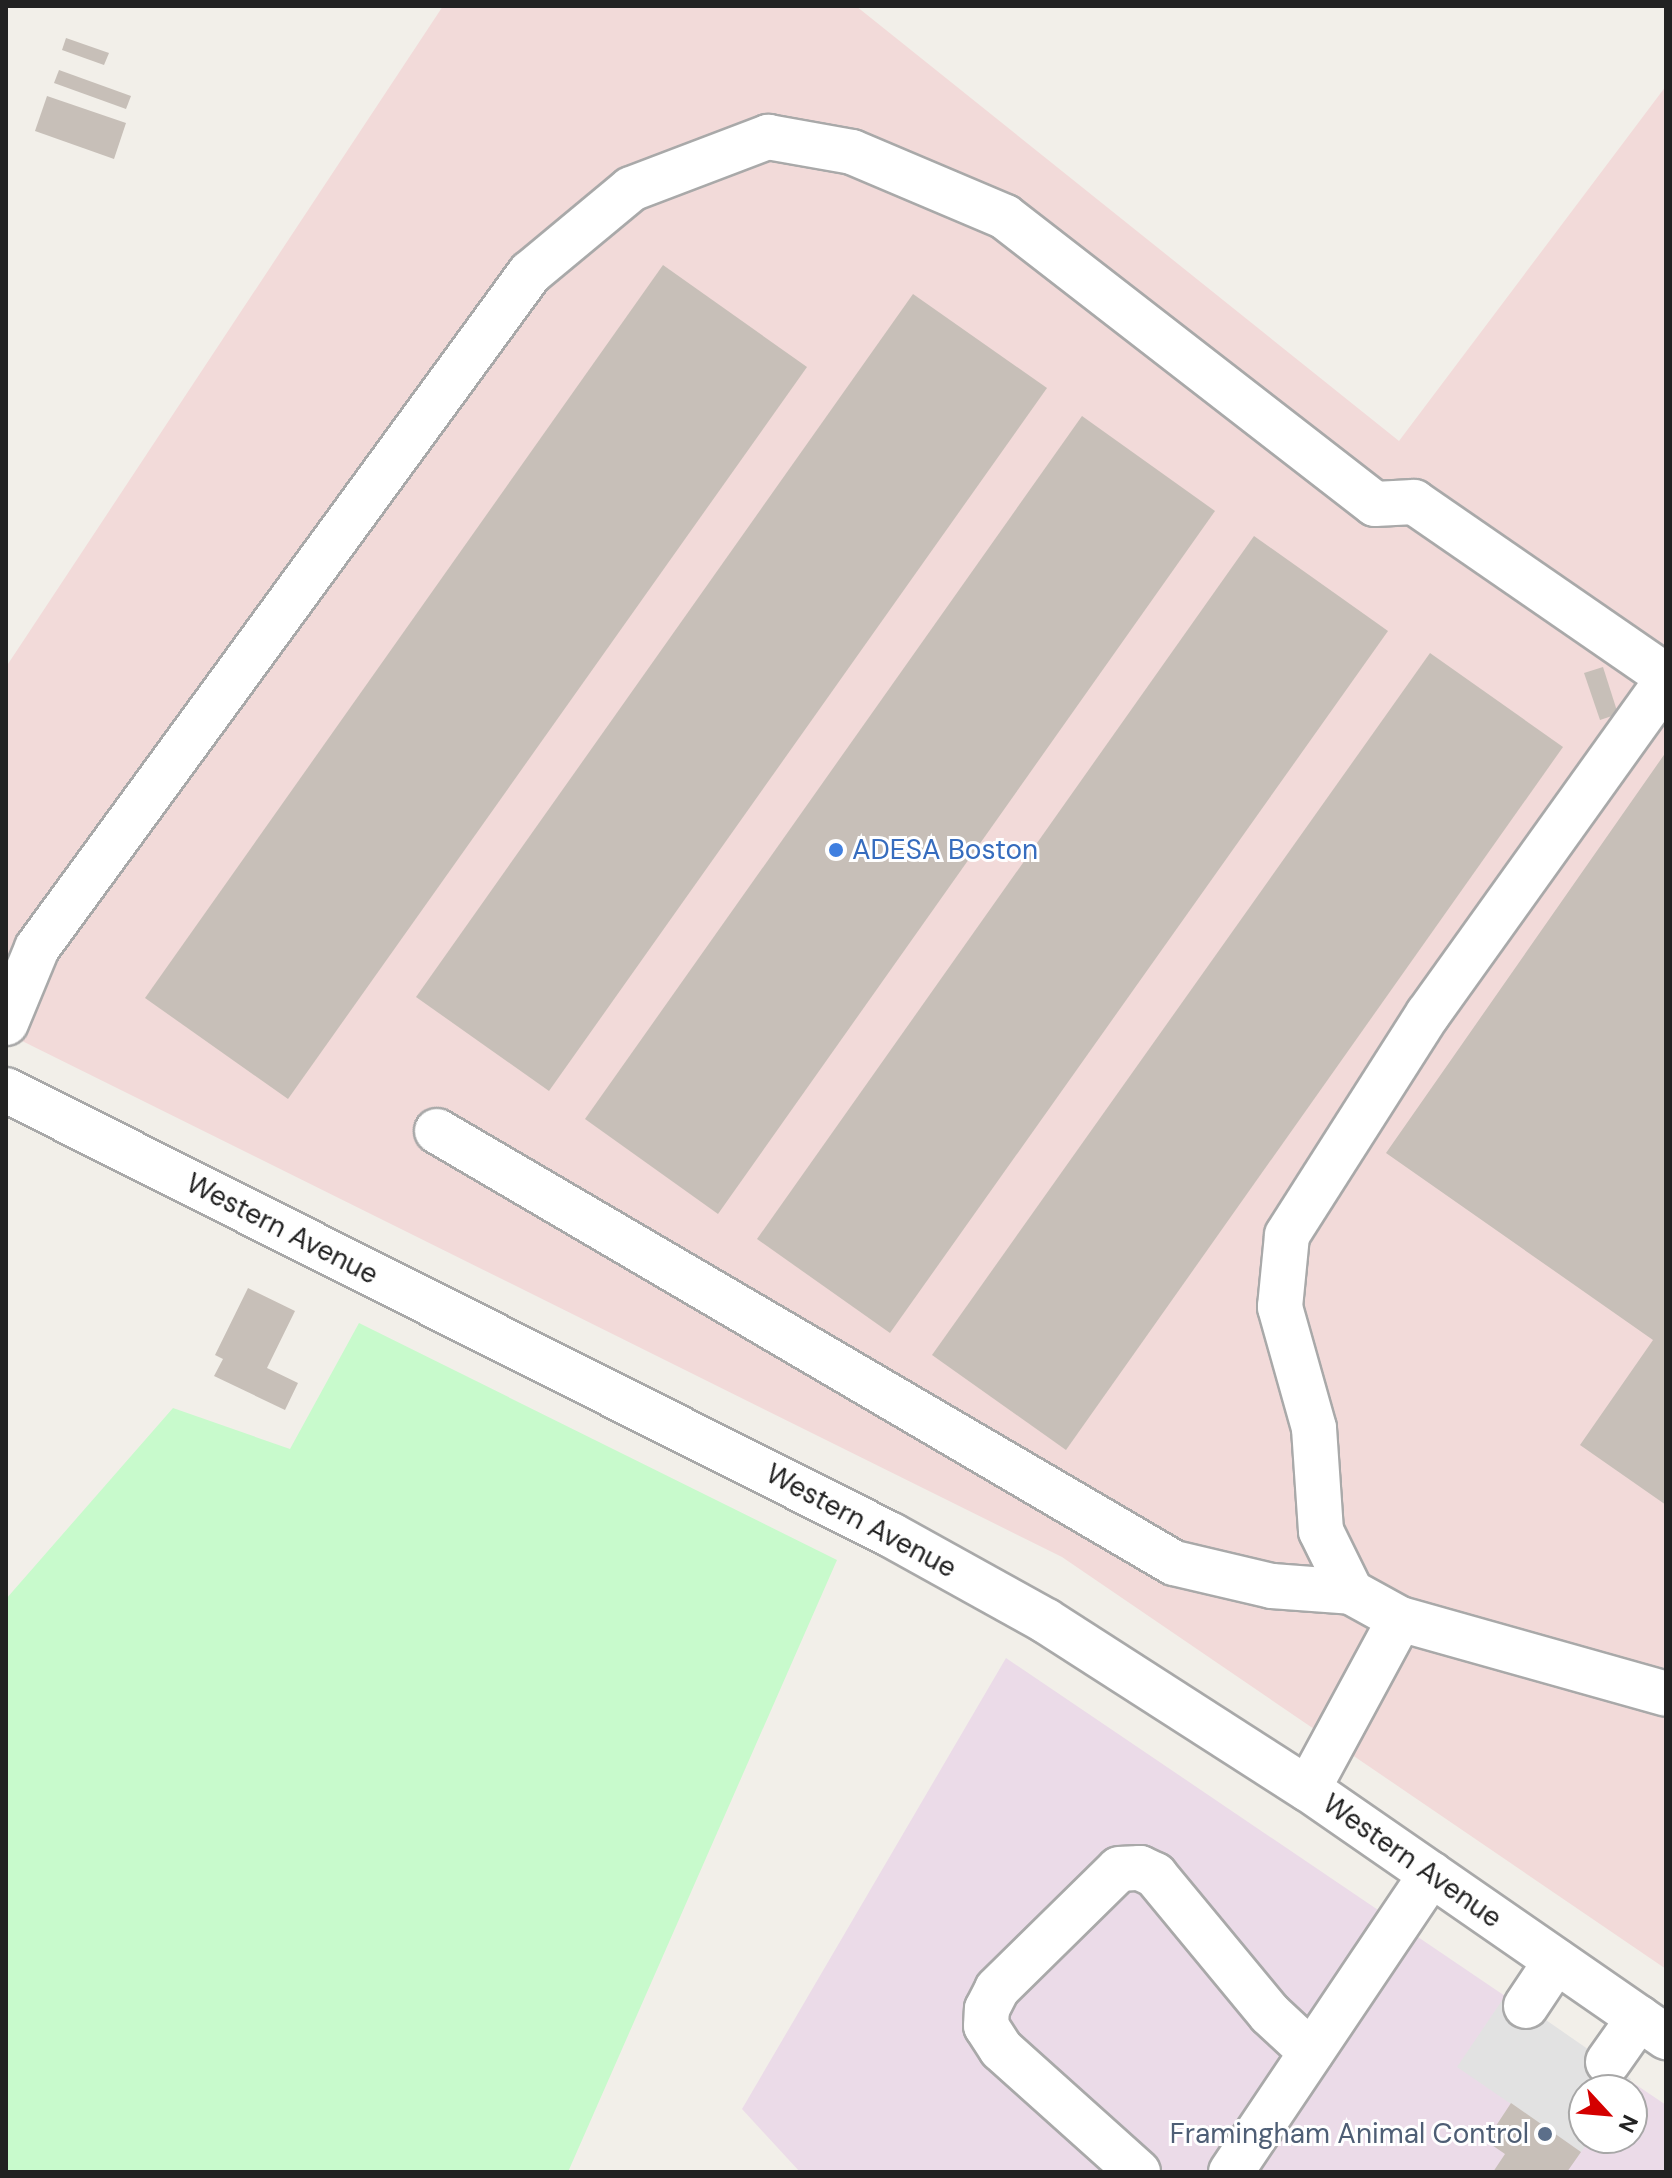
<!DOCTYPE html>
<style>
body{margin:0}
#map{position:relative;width:1672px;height:2178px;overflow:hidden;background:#f2efe9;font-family:"DM Sans",sans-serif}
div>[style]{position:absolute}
.commercial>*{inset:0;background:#f2dad9}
.industrial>*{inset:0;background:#ebdbe8}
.park>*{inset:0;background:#c8facc}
.parking>*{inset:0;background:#e2e2e2}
.building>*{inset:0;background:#c7bfb8}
.roads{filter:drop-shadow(2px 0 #a9a9a9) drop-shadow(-2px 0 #a9a9a9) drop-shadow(0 2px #a9a9a9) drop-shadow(0 -2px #a9a9a9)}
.minor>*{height:44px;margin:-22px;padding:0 22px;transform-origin:22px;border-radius:22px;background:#fff}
.dots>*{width:22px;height:22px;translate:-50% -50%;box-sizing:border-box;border:4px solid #fff;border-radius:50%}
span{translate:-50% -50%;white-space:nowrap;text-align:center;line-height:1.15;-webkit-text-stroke:6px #fff;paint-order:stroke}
.shop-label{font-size:28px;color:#366cbe}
.left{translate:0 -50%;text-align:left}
.street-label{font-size:28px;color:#222}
.service-label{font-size:28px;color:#4e5e75}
.right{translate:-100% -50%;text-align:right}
.frame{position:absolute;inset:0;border:8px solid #222;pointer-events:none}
.north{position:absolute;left:1568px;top:2074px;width:80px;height:80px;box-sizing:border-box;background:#fff;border:2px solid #a7a7a7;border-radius:50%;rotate:116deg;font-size:22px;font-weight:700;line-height:32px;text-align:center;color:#222}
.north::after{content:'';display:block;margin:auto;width:28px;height:36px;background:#d40000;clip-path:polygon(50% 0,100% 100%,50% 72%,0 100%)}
</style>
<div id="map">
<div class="commercial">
<div style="clip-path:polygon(443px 6px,856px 6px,1399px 441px,1666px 86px,1666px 1969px,1062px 1557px,6px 1033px,6px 667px)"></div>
</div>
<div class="industrial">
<div style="clip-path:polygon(evenodd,1006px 1658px,1666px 2105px,1666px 2172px,800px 2172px,742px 2109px,1006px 1658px,1584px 2090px,1632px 2090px,1632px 2138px,1584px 2138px,1584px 2090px)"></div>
</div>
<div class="park">
<div style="clip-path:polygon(359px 1323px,837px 1560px,568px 2172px,6px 2172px,6px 1599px,173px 1408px,290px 1449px)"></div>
</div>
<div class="parking">
<div style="clip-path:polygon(1507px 1993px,1631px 2079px,1624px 2090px,1584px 2090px,1584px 2138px,1591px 2138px,1581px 2152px,1457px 2067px)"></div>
</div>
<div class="building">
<div style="clip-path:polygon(66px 38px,109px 53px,104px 65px,62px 50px)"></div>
<div style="clip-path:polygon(59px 70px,131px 96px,126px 109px,54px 83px)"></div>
<div style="clip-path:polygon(47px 96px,126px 123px,114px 159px,35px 131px)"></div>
<div style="clip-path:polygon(663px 265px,807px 367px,288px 1099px,145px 998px)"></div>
<div style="clip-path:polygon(913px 294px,1047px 388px,549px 1091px,416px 997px)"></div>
<div style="clip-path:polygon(1082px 416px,1215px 511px,718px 1214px,585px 1119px)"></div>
<div style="clip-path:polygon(1254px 536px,1388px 631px,890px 1333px,757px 1239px)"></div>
<div style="clip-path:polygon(1430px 653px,1563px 747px,1066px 1450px,932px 1355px)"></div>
<div style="clip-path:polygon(1603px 667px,1618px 714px,1600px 720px,1584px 673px)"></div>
<div style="clip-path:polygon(1666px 752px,1666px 1505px,1580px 1445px,1653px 1340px,1386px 1153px)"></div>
<div style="clip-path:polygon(248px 1288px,295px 1311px,267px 1368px,298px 1383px,285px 1410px,214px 1376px,223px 1359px,215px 1355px)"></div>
<div style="clip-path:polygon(1511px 2103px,1581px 2152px,1567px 2172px,1493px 2172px,1505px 2154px,1486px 2141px)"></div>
</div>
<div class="roads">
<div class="minor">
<div style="left:6px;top:1023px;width:81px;rotate:-67.5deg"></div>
<div style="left:37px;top:948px;width:836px;rotate:-53.86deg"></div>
<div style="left:530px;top:273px;width:131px;rotate:-39.7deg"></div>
<div style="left:631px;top:189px;width:147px;rotate:-20.8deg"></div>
<div style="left:768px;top:137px;width:85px;rotate:10.1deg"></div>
<div style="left:852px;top:152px;width:166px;rotate:23deg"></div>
<div style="left:1005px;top:217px;width:468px;rotate:37.8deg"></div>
<div style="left:1375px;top:504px;width:39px;rotate:-3deg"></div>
<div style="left:1414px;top:502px;width:306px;rotate:34.6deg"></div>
<div style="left:6px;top:1090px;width:991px;rotate:26.69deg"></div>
<div style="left:891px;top:1535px;width:177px;rotate:29deg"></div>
<div style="left:1046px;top:1621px;width:311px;rotate:32.7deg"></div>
<div style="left:1308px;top:1789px;width:436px;rotate:34.7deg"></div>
<div style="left:437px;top:1131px;width:854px;rotate:30.38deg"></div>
<div style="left:1174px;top:1563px;width:101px;rotate:13.2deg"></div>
<div style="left:1272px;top:1586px;width:79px;rotate:4.3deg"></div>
<div style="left:1400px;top:1619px;width:276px;rotate:15.7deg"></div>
<div style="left:1308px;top:1789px;width:193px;rotate:-61.6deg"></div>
<div style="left:1400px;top:1619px;width:56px;rotate:-151.1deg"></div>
<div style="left:1351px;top:1592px;width:68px;rotate:-116.2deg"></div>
<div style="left:1321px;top:1531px;width:103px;rotate:-93.9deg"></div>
<div style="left:1314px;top:1428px;width:126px;rotate:-105.7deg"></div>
<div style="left:1280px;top:1307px;width:72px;rotate:-84.4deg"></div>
<div style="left:1287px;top:1235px;width:262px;rotate:-57.5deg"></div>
<div style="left:1428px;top:1014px;width:409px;rotate:-54.4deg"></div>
<div style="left:1526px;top:2006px;width:54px;rotate:-56.3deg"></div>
<div style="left:1608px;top:2062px;width:54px;rotate:-54.8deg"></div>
<div style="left:1138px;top:2172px;width:184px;rotate:-138.1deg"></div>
<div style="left:1001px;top:2049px;width:27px;rotate:-123deg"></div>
<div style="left:986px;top:2026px;width:17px;rotate:-87deg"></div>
<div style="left:987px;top:2009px;width:22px;rotate:-63deg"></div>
<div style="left:997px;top:1989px;width:171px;rotate:-44.5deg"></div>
<div style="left:1119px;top:1869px;width:21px;rotate:-3deg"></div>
<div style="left:1140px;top:1868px;width:17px;rotate:25deg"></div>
<div style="left:1155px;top:1875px;width:180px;rotate:50.4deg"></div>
<div style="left:1270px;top:2014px;width:56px;rotate:42.8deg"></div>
<div style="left:1231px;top:2172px;width:359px;rotate:-56.1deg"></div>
</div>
</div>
<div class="dots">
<div style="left:836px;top:850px;background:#3f7fe0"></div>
<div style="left:1545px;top:2134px;background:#5c6f8a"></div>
</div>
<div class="shop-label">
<span class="left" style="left:852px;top:850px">ADESA Boston</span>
</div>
<div class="street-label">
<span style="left:282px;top:1229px;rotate:27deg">Western Avenue</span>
<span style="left:861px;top:1521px;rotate:28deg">Western Avenue</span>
<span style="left:1412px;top:1861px;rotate:35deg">Western Avenue</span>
</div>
<div class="service-label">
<span class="right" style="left:1529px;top:2134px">Framingham Animal Control</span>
</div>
<div class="frame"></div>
<div class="north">N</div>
</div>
